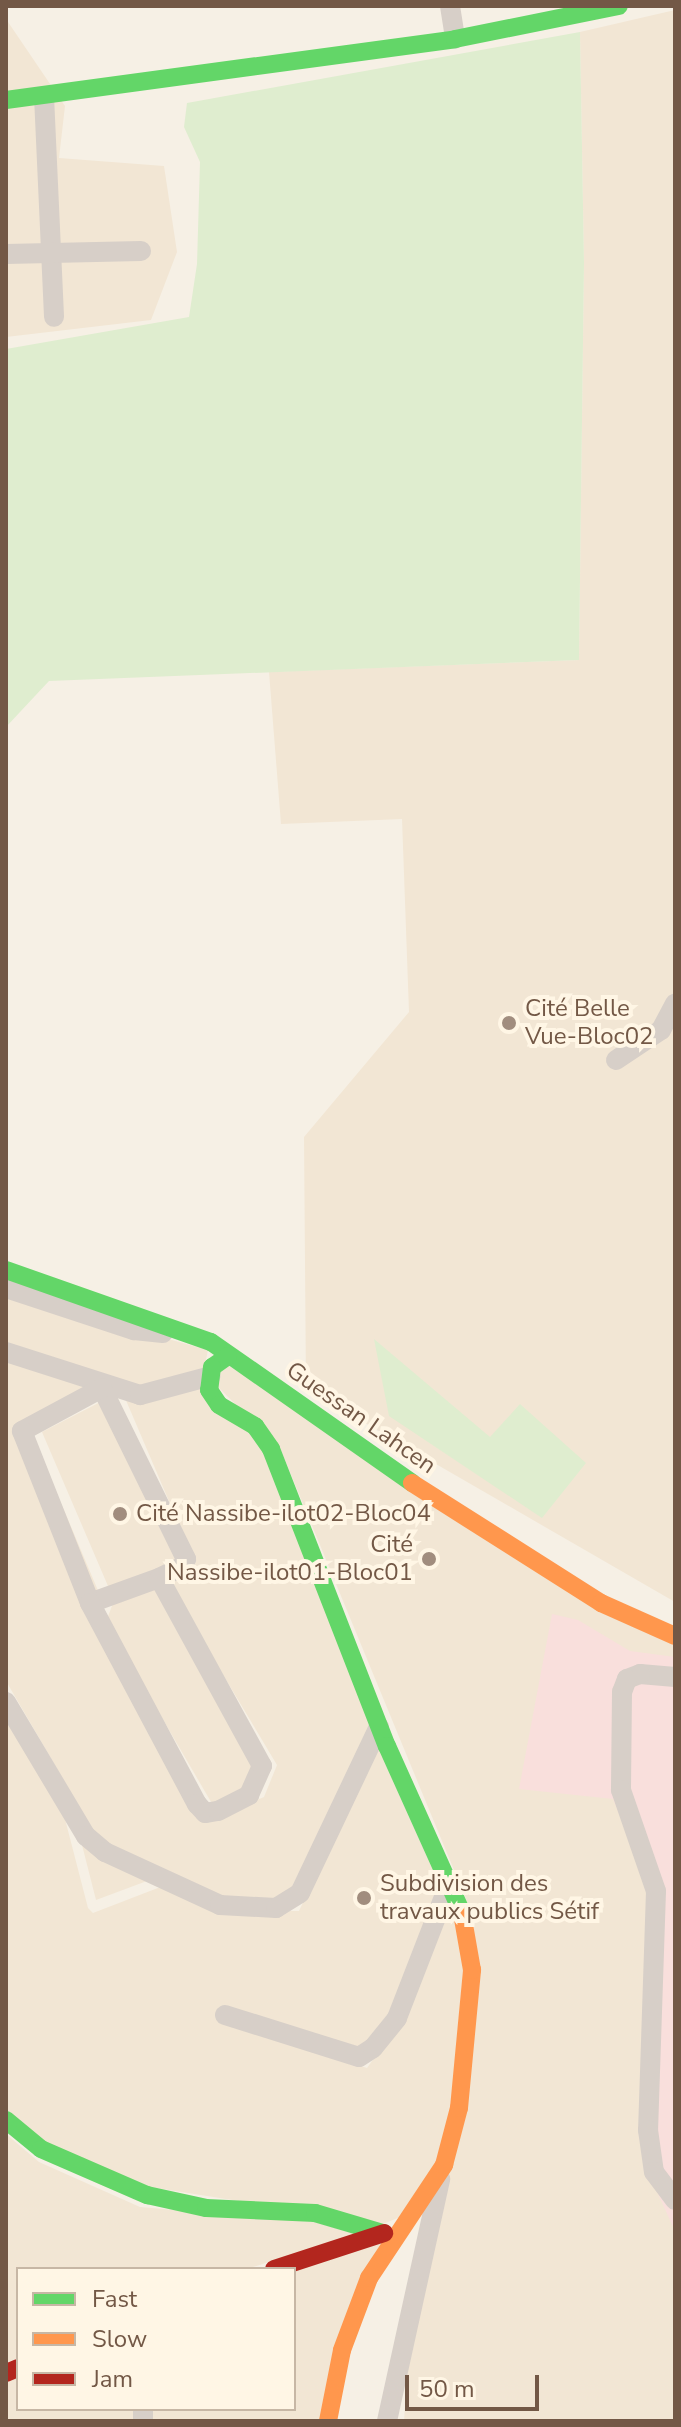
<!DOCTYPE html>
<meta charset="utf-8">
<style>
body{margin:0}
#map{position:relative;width:681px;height:2427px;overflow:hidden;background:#f6f0e5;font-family:"Nunito Sans",sans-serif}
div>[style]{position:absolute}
.residential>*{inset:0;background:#f2e6d4}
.medical>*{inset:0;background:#f9dfdc}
.green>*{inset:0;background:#dfedcf}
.street>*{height:20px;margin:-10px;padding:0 10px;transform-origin:10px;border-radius:10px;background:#d7cfc8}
.fast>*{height:18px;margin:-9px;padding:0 9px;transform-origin:9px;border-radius:9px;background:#63d668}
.slow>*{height:18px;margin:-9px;padding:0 9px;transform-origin:9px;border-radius:9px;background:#ff974d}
.jam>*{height:18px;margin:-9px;padding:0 9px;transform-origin:9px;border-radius:9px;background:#b3261e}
.dots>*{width:22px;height:22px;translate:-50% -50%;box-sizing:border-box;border:4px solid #fff6e5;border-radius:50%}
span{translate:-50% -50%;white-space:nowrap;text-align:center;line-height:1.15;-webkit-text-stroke:8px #fff6e5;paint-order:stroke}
.poi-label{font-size:24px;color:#735846}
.left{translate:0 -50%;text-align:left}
.right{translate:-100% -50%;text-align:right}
.street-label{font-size:24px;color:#735846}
.frame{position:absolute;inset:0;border:8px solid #735846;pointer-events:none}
.legend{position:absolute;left:16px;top:2267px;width:280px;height:144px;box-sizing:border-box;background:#fff6e5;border:2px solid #c7b7a5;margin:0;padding:10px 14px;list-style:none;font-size:24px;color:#735846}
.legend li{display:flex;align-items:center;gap:16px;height:40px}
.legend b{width:40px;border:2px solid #c7b7a5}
.scale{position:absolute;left:405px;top:2375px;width:134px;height:36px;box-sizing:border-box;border:4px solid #735846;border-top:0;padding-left:10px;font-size:24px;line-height:28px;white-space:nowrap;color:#735846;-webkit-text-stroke:6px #fff6e5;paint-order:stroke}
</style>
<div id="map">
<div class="residential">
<div style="clip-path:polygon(675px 10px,675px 1602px,306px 1389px,304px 1137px,409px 1012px,402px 819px,281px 824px,269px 672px,579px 660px,584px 263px,580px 32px)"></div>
<div style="clip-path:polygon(6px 19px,65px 106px,59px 158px,164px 166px,177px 252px,151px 320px,6px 337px)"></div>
<div style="clip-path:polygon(6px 1294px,208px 1350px,203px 1374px,144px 1393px,6px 1347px)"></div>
<div style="clip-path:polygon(6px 1358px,102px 1390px,31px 1432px,102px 1600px,95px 1624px,212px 1819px,264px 1797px,277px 1765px,167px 1581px,193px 1569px,195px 1562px,125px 1398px,200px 1385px,250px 1432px,265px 1454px,372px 1731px,292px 1902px,222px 1900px,163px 1875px,96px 1900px,67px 1786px,6px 1681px)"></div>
<div style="clip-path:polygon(229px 1366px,675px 1646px,675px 2421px,404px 2421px,408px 2364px,475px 1921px,280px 1448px,218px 1387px,220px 1372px)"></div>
<div style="clip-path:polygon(112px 1396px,184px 1562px,111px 1593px,42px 1432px)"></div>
<div style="clip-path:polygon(157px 1584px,266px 1765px,258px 1788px,214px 1807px,106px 1622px,113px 1603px)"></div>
<div style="clip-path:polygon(6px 1710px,57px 1788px,88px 1908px,93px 1913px,163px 1886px,219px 1911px,299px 1911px,377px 1745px,441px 1888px,393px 2015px,362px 2057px,223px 2020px,367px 2068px,401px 2021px,447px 1901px,458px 1926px,463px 1970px,451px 2106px,436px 2162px,400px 2217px,383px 2224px,150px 2187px,47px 2143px,6px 2109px)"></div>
<div style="clip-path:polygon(6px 2134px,39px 2162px,140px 2207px,314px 2222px,356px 2234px,247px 2269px,18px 2269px,18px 2358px,6px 2363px)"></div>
<div style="clip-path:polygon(382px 2242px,319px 2421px,148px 2421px,148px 2409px,294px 2409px,294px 2271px)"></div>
<div style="clip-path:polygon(18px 2376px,18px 2409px,138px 2409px,137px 2421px,6px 2421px,6px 2382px)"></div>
</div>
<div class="medical">
<div style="clip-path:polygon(552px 1614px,578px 1620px,630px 1651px,675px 1657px,675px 2231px,647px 2170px,647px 1881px,613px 1799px,519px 1789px)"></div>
</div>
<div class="green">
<div style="clip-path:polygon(580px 32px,584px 263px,579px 660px,49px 681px,6px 727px,6px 349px,189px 317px,197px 264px,200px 162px,184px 127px,187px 103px)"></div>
<div style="clip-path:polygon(374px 1339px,490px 1437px,520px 1404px,586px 1463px,542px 1518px,389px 1416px)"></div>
</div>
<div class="street">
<div style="left:450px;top:6px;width:33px;rotate:81deg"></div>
<div style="left:44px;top:96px;width:221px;rotate:87.4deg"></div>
<div style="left:6px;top:254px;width:135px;rotate:-1.3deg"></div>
<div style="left:616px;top:1060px;width:54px;rotate:-33.7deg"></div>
<div style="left:661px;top:1030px;width:30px;rotate:-62deg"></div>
<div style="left:6px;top:1288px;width:135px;rotate:18.2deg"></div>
<div style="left:134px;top:1330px;width:29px;rotate:6deg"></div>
<div style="left:6px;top:1352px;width:141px;rotate:17.8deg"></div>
<div style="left:140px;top:1395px;width:73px;rotate:-15deg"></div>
<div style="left:90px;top:1603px;width:73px;rotate:-19.9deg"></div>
<div style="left:159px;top:1578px;width:25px;rotate:-26deg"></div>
<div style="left:182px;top:1567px;width:9px;rotate:-63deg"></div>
<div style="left:186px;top:1559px;width:191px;rotate:-116.2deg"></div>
<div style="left:102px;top:1388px;width:91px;rotate:151.7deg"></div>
<div style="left:22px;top:1431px;width:185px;rotate:68.4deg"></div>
<div style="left:90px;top:1603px;width:228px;rotate:62deg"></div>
<div style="left:197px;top:1804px;width:12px;rotate:48deg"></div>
<div style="left:205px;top:1813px;width:13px;rotate:-9deg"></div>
<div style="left:218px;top:1811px;width:35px;rotate:-27deg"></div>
<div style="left:249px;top:1795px;width:32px;rotate:-66deg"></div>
<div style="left:262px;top:1766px;width:214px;rotate:-118.7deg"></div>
<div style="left:675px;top:1677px;width:35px;rotate:-175deg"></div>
<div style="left:640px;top:1674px;width:14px;rotate:159deg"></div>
<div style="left:627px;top:1679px;width:14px;rotate:111deg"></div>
<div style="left:622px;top:1692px;width:98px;rotate:90.6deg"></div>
<div style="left:621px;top:1790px;width:107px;rotate:70.9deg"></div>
<div style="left:656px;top:1891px;width:239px;rotate:91.9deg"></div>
<div style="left:648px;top:2130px;width:42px;rotate:81.9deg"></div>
<div style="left:654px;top:2172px;width:35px;rotate:53deg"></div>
<div style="left:6px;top:1702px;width:156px;rotate:59.2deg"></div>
<div style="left:86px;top:1836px;width:25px;rotate:40deg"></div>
<div style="left:105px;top:1852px;width:127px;rotate:24.7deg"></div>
<div style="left:220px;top:1905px;width:56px;rotate:3.1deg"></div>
<div style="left:276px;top:1908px;width:28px;rotate:-32deg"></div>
<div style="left:300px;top:1893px;width:184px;rotate:-64.6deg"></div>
<div style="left:225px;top:2015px;width:140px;rotate:17.4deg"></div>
<div style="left:359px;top:2057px;width:17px;rotate:-33deg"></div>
<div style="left:373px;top:2048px;width:38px;rotate:-51deg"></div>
<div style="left:397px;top:2018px;width:144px;rotate:-68.8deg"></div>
<div style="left:143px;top:2421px;width:12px;rotate:-90deg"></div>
<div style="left:387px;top:2421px;width:248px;rotate:-77.6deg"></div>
</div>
<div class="fast">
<div style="left:6px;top:100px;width:453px;rotate:-7.7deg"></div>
<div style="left:455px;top:39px;width:167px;rotate:-11.4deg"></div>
<div style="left:6px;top:1270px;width:217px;rotate:19.4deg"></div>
<div style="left:211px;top:1342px;width:246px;rotate:35deg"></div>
<div style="left:228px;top:1356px;width:19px;rotate:145deg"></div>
<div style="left:212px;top:1367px;width:23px;rotate:97deg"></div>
<div style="left:209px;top:1390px;width:18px;rotate:56deg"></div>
<div style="left:219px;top:1405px;width:42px;rotate:30.3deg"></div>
<div style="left:255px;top:1426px;width:28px;rotate:55deg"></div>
<div style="left:271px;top:1449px;width:319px;rotate:68.7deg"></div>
<div style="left:387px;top:1746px;width:183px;rotate:65.8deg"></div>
<div style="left:6px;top:2120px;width:45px;rotate:39.6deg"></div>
<div style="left:41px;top:2149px;width:116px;rotate:23.5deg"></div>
<div style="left:147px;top:2195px;width:60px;rotate:12.4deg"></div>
<div style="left:206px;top:2208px;width:109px;rotate:2.6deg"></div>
<div style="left:315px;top:2213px;width:71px;rotate:16.4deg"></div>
</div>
<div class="slow">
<div style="left:412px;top:1483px;width:224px;rotate:32.4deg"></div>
<div style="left:601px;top:1603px;width:81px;rotate:24deg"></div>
<div style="left:328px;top:2421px;width:72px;rotate:-78.8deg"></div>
<div style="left:342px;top:2350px;width:77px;rotate:-69.4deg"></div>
<div style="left:369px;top:2278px;width:136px;rotate:-56.4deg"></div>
<div style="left:444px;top:2165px;width:59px;rotate:-75.3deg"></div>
<div style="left:459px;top:2108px;width:139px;rotate:-84.6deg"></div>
<div style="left:472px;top:1970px;width:58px;rotate:-100deg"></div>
</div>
<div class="jam">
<div style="left:274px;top:2269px;width:116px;rotate:-18.1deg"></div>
<div style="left:6px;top:2373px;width:13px;rotate:-23deg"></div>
</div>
<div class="dots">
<div style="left:509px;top:1023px;background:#a18d7e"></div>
<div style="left:120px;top:1514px;background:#a18d7e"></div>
<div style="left:429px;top:1559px;background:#a18d7e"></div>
<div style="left:364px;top:1898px;background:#a18d7e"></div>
</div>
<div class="poi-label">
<span class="left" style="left:525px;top:1023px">Cité Belle<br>Vue-Bloc02</span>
<span class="left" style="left:136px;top:1514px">Cité Nassibe-ilot02-Bloc04</span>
<span class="right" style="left:413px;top:1559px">Cité<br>Nassibe-ilot01-Bloc01</span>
<span class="left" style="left:380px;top:1898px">Subdivision des<br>travaux publics Sétif</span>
</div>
<div class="street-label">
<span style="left:361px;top:1418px;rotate:35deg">Guessan Lahcen</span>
</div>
<div class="frame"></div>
<ul class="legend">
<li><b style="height:10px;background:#63d668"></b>Fast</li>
<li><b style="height:10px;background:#ff974d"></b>Slow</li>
<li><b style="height:10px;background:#b3261e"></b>Jam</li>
</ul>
<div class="scale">50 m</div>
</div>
